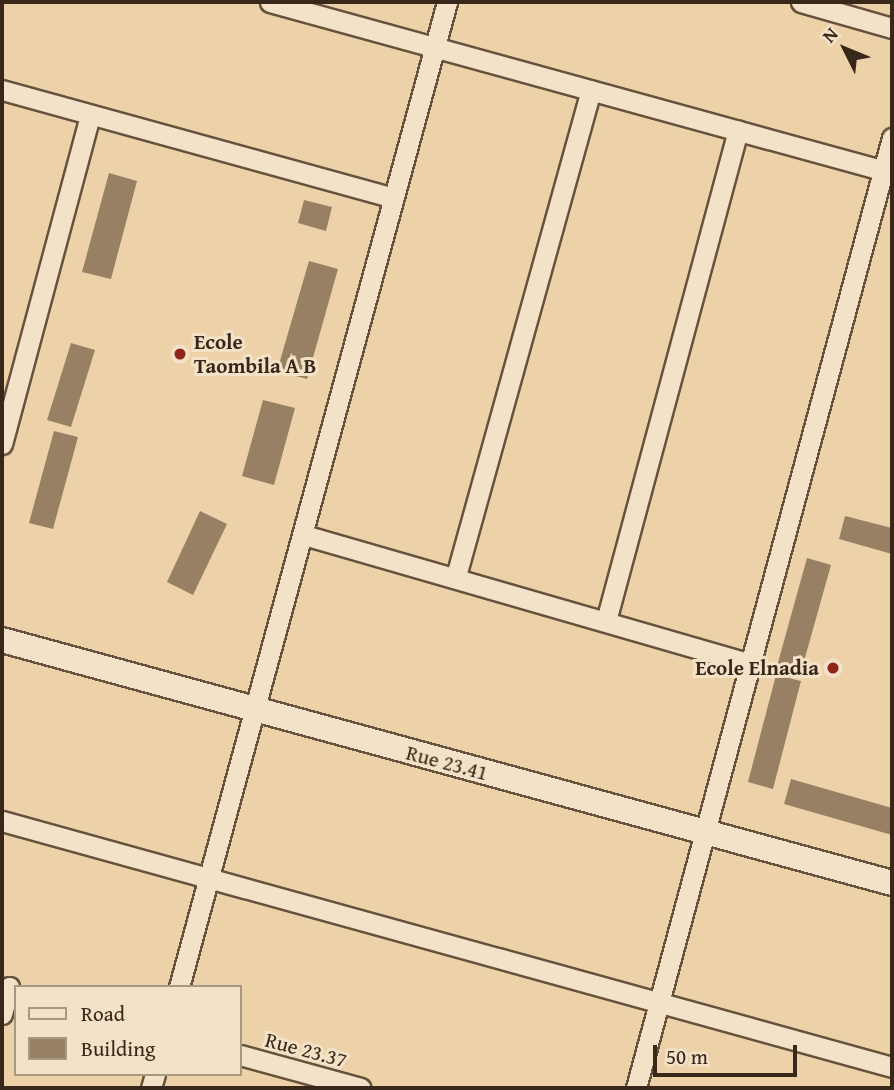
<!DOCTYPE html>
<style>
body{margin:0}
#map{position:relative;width:894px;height:1090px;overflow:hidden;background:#edd2a9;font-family:"Gentium Book Plus",serif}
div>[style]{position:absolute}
.building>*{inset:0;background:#978064}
.roads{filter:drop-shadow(2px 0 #66523d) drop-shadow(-2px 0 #66523d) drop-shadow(0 2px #66523d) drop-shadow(0 -2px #66523d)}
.minor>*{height:19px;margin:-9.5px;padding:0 9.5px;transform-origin:9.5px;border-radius:9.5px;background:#f3e2c7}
.tertiary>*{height:24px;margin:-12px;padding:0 12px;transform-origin:12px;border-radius:12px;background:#f3e2c7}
.dots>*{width:19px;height:19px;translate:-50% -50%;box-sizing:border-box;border:4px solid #f3e2c7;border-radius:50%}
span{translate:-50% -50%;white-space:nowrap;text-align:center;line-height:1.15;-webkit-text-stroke:6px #f3e2c7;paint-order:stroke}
.poi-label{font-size:21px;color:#392819;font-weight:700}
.left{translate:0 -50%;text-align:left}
.right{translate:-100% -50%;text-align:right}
.street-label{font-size:21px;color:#392819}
.frame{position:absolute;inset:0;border:4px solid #392819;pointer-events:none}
.legend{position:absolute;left:14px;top:985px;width:228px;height:91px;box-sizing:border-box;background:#f3e2c7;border:2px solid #a99881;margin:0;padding:9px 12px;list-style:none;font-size:21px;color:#392819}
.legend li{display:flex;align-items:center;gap:14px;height:35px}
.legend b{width:35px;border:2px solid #a99881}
.north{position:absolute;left:810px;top:14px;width:70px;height:70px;-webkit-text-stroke:5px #f3e2c7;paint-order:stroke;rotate:313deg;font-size:19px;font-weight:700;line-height:28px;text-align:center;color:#392819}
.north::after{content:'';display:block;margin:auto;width:24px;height:32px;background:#392819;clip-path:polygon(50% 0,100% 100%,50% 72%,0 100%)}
.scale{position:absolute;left:653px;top:1045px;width:144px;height:32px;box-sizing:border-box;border:4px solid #392819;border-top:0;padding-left:9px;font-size:21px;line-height:24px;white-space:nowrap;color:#392819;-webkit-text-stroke:5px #f3e2c7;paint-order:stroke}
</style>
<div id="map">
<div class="building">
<div style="clip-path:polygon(109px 173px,137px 181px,111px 279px,82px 272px)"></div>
<div style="clip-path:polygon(304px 200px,332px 207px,326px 231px,298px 223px)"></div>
<div style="clip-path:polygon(309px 261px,338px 269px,307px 379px,277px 371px)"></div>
<div style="clip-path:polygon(71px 343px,95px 350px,71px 427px,47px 420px)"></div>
<div style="clip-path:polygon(263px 400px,295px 408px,274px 485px,242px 476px)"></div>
<div style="clip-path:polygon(54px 431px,78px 437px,53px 529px,29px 523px)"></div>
<div style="clip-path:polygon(200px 511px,227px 524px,193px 595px,167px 582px)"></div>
<div style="clip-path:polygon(845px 516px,892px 528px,892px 554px,839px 539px)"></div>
<div style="clip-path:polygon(807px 558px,831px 565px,801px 672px,777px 666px)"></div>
<div style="clip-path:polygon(776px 675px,801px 681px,773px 789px,748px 782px)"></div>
<div style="clip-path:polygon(791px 779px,892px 808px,892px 835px,784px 804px)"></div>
</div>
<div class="roads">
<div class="minor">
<div style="left:270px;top:2px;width:645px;rotate:15.37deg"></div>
<div style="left:801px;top:2px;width:95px;rotate:15.9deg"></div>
<div style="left:2px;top:90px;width:406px;rotate:15.4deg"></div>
<div style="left:2px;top:444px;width:340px;rotate:-75deg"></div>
<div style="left:304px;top:535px;width:467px;rotate:16.1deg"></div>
<div style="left:456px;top:576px;width:504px;rotate:-74.48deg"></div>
<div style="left:606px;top:621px;width:508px;rotate:-74.95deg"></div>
<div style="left:2px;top:821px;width:923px;rotate:15.45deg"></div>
<div style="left:179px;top:987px;width:1021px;rotate:-74.78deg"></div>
<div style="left:2px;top:1014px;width:28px;rotate:-75deg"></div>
<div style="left:240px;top:1055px;width:125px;rotate:15.3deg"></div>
<div style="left:151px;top:1088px;width:15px;rotate:-74deg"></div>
<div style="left:636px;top:1088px;width:984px;rotate:-74.92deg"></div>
</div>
<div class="tertiary">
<div style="left:2px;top:640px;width:923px;rotate:15.27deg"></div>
</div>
</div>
<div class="dots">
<div style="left:180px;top:354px;background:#8f2418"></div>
<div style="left:833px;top:668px;background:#8f2418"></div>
</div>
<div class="poi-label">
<span class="left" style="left:194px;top:354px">Ecole<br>Taombila A B</span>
<span class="right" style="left:819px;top:668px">Ecole Elnadia</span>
</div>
<div class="street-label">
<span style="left:447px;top:763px;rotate:15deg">Rue 23.41</span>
<span style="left:306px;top:1050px;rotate:15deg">Rue 23.37</span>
</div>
<div class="frame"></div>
<ul class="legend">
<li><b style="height:9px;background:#f3e2c7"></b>Road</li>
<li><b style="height:19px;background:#978064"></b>Building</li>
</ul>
<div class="north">N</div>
<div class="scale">50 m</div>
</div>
